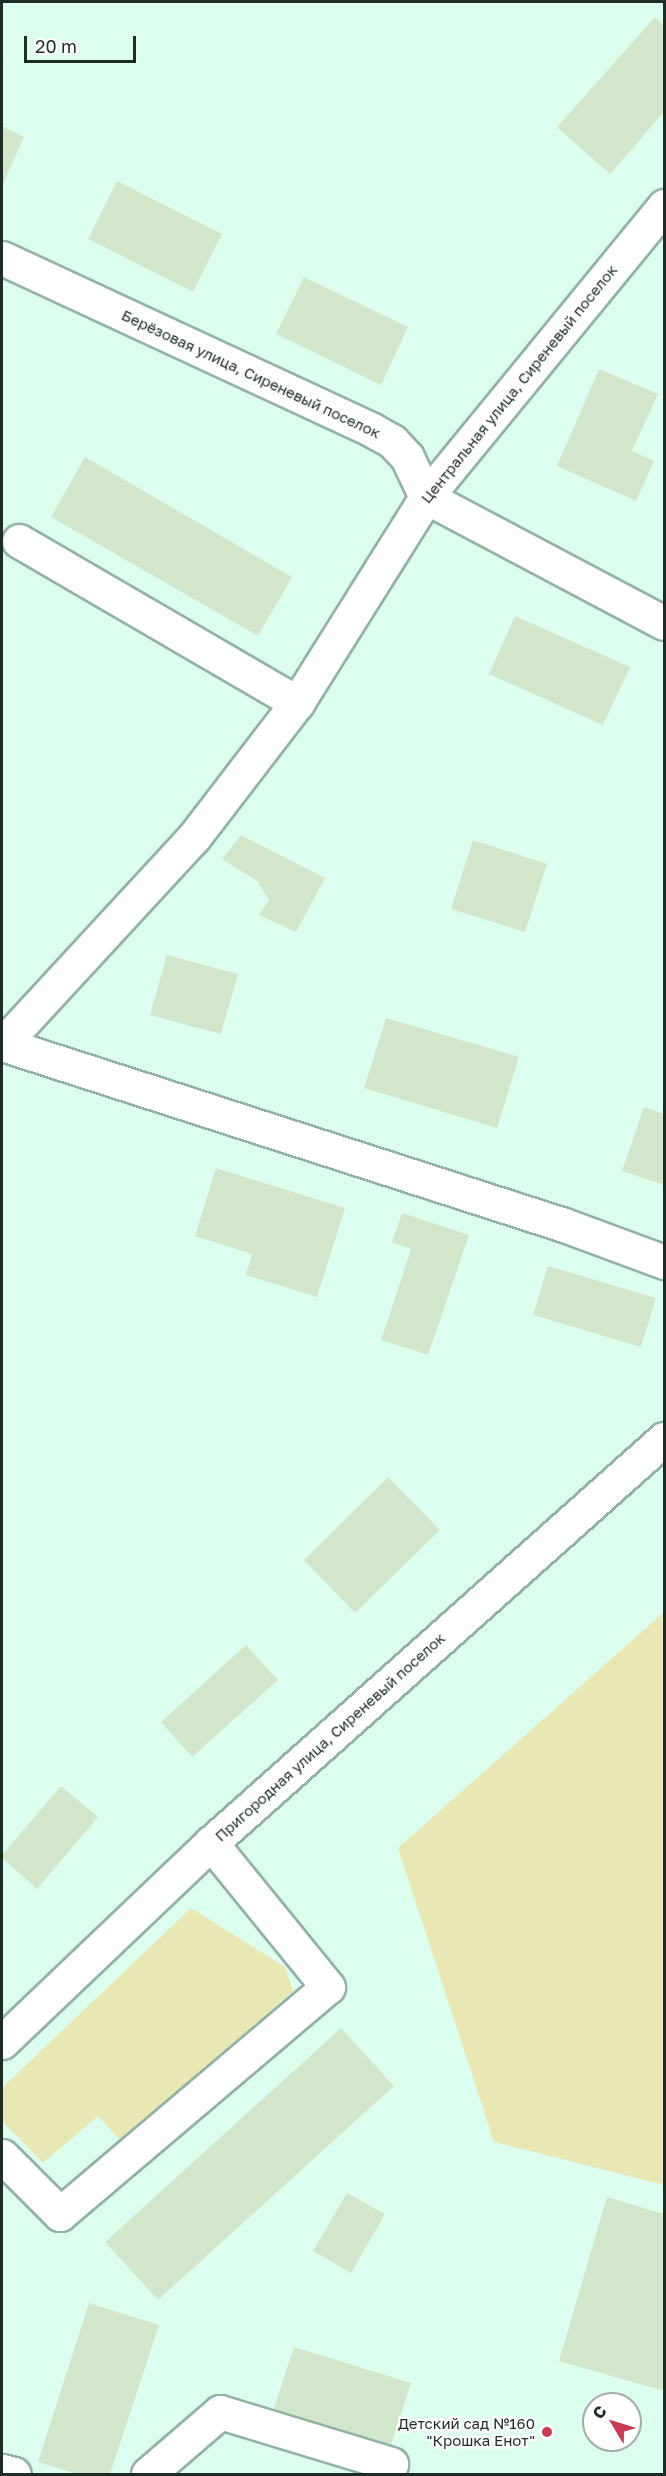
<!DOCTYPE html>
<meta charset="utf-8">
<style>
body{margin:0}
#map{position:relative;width:666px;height:2476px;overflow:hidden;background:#dcfeef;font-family:"Golos Text",sans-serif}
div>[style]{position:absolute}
.green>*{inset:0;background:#e9e8b4}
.building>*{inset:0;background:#d3e6cc}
.roads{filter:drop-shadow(2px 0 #92b2a4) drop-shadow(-2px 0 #92b2a4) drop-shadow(0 2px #92b2a4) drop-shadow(0 -2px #92b2a4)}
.minor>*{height:33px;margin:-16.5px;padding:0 16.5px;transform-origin:16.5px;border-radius:16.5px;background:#fff}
.dots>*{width:16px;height:16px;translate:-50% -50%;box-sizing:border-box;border:3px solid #fff;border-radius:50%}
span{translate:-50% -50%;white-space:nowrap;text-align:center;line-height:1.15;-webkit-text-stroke:4.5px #fff;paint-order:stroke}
.street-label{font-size:15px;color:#1f2c26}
.poi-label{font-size:15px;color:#1f2c26}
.right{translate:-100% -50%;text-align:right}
.frame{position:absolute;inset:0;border:3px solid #1f2c26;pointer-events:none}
.north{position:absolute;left:582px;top:2392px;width:60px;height:60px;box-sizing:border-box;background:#fff;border:2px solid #a5aba8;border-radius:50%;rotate:308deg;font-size:16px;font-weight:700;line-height:24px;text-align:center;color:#1f2c26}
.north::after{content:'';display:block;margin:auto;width:21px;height:27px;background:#cb3b53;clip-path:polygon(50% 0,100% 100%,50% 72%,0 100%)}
.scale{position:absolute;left:24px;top:36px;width:112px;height:27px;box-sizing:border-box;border:3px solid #1f2c26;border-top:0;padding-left:8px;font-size:18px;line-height:21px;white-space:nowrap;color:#1f2c26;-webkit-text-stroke:4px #fff;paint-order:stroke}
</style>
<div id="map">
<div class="green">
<div style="clip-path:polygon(664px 1612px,664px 2185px,494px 2142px,398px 1848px)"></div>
<div style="clip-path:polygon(191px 1908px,285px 1967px,293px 1991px,121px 2141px,98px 2116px,43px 2163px,2px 2121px,2px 2088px)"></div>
</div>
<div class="building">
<div style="clip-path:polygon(655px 17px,664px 26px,664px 112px,610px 174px,557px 127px)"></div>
<div style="clip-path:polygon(2px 126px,24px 137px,2px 186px)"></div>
<div style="clip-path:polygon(117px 181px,222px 234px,193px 292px,88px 239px)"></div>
<div style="clip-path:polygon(304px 277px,408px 327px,381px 385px,276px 334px)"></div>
<div style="clip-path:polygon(599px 369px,658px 394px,632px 451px,654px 461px,636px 501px,557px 466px)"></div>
<div style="clip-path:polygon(85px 457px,292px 577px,258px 636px,51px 517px)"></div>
<div style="clip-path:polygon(515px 616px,630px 667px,603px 725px,489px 674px)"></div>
<div style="clip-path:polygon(241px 835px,325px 878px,296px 932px,259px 915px,269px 900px,257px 881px,222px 859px)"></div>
<div style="clip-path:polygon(473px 840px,547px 864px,525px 932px,451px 909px)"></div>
<div style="clip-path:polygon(167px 955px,238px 974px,221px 1034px,150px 1015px)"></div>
<div style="clip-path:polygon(386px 1018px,519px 1057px,497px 1128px,364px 1088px)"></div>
<div style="clip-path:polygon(644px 1107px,664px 1114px,664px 1185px,622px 1171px)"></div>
<div style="clip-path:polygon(216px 1168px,345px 1208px,317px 1297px,246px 1275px,252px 1254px,195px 1236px)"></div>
<div style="clip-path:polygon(402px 1213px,469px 1235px,428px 1355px,381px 1340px,411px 1249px,392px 1242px)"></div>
<div style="clip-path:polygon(548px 1266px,656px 1298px,641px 1347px,533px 1315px)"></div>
<div style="clip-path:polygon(388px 1477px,440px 1530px,355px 1613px,304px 1560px)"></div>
<div style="clip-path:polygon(246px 1645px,278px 1680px,192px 1757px,161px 1722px)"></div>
<div style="clip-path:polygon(61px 1786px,98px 1817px,37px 1889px,2px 1858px,2px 1855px)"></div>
<div style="clip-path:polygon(341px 2028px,394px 2086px,158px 2300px,105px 2242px)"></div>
<div style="clip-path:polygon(347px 2193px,385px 2214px,351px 2273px,313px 2251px)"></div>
<div style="clip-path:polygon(607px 2197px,664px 2214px,664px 2391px,559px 2361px)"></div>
<div style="clip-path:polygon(89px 2303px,159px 2325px,110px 2474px,77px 2474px,38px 2462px)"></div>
<div style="clip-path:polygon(294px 2347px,411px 2383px,389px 2451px,272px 2414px)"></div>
</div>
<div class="roads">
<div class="minor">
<div style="left:2px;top:258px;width:408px;rotate:24.9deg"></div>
<div style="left:372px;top:430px;width:23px;rotate:29deg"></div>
<div style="left:392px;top:441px;width:22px;rotate:47deg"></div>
<div style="left:407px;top:457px;width:44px;rotate:64.6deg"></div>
<div style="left:426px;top:497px;width:269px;rotate:27.9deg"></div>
<div style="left:19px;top:541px;width:322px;rotate:30.2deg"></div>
<div style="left:2px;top:1044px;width:590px;rotate:17.85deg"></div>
<div style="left:564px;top:1225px;width:107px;rotate:20.3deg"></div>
<div style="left:2px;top:1045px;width:283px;rotate:-47.3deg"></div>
<div style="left:194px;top:837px;width:169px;rotate:-52.5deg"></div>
<div style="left:297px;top:703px;width:243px;rotate:-57.9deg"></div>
<div style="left:426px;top:497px;width:376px;rotate:-50.7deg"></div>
<div style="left:2px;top:2042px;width:289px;rotate:-43.6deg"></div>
<div style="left:211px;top:1843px;width:607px;rotate:-41.73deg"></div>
<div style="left:2px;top:2156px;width:82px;rotate:45deg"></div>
<div style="left:60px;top:2214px;width:351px;rotate:-40.3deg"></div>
<div style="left:328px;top:1987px;width:186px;rotate:-129.1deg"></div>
<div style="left:2px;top:2471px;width:12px;rotate:14deg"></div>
<div style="left:148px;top:2474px;width:95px;rotate:-40.7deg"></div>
<div style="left:220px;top:2412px;width:179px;rotate:16.9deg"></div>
</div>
</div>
<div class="dots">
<div style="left:547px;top:2432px;background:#cb3b53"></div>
</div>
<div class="street-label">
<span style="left:251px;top:374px;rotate:25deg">Берёзовая улица, Сиреневый поселок</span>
<span style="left:519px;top:384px;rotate:-51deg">Центральная улица, Сиреневый поселок</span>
<span style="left:330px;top:1737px;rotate:-42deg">Пригородная улица, Сиреневый поселок</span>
</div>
<div class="poi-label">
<span class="right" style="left:535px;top:2432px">Детский сад №160<br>"Крошка Енот"</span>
</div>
<div class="frame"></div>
<div class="north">С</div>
<div class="scale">20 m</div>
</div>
